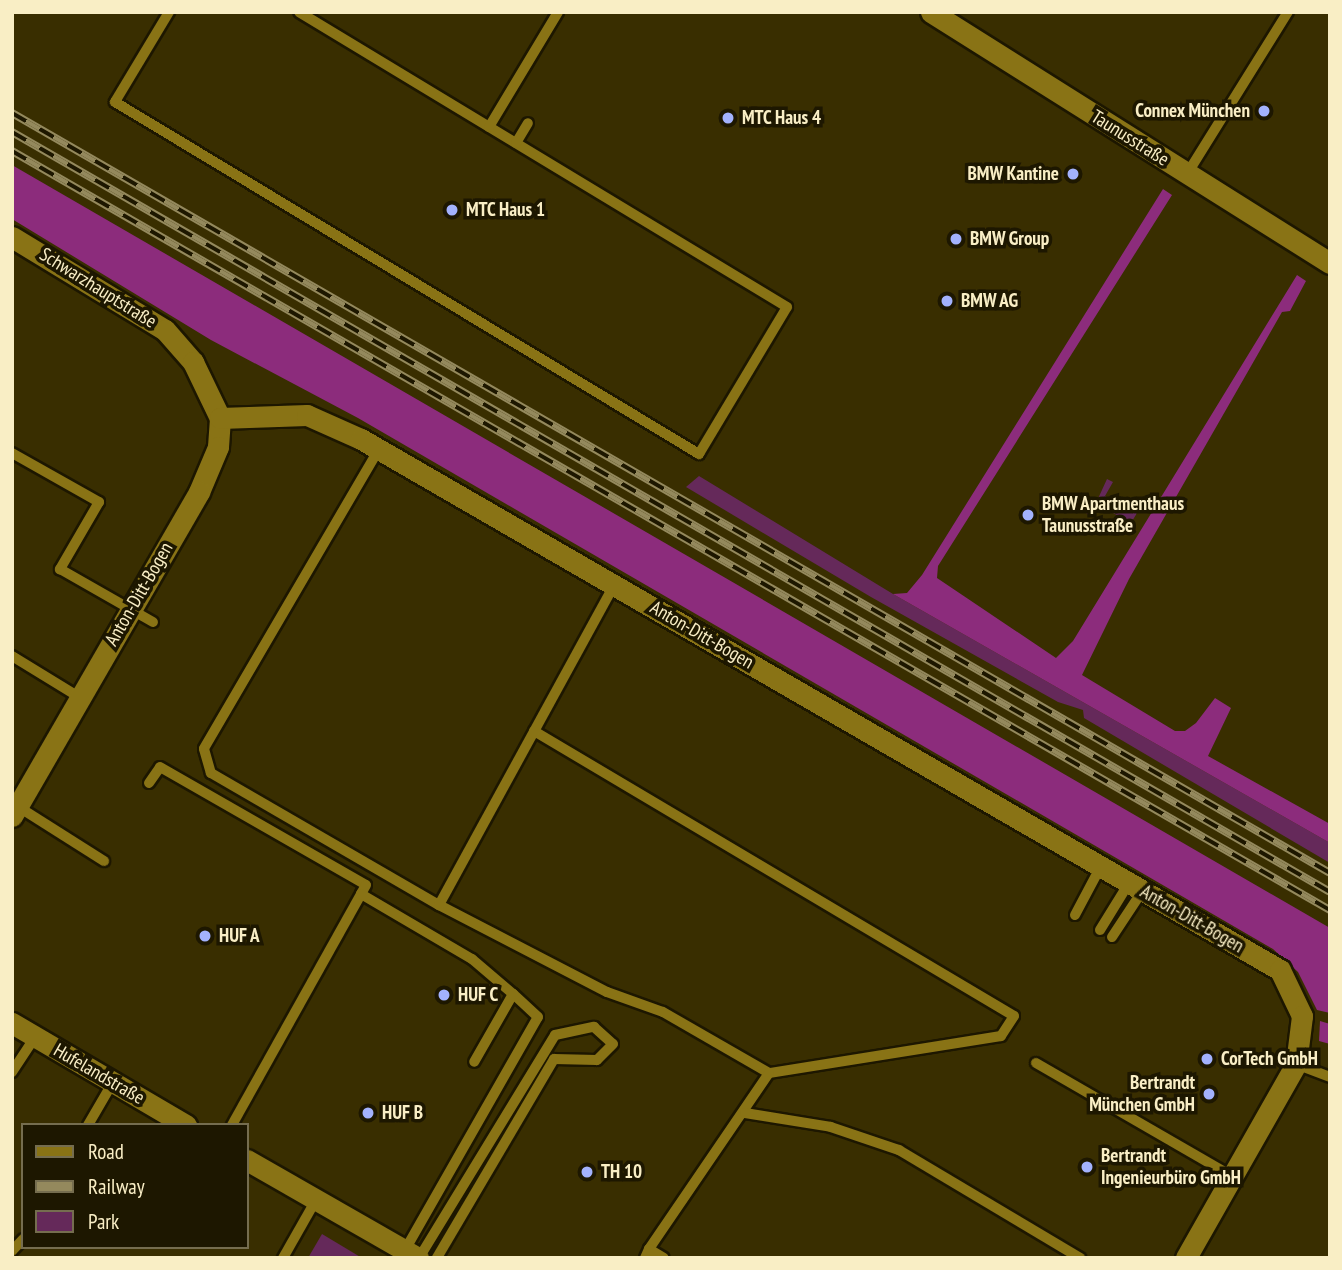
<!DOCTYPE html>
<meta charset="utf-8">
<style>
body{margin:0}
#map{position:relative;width:1342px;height:1270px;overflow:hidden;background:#392e00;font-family:"PT Sans Narrow",sans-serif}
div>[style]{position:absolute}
.green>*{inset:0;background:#65295a}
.forest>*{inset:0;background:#8c2c7c}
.roads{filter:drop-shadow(2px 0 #1d1700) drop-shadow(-2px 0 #1d1700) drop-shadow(0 2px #1d1700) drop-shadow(0 -2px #1d1700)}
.lane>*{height:10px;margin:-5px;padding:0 5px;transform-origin:5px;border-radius:5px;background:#897315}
.street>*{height:21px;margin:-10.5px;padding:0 10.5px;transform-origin:10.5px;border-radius:10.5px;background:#897315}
.rail>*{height:8px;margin-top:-4px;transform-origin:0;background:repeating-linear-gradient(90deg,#1d1700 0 16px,#94895d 0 32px);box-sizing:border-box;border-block:2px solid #94895d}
.dots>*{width:19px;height:19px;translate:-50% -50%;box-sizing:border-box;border:4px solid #1d1700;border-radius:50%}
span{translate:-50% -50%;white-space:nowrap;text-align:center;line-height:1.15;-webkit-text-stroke:7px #1d1700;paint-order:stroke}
.poi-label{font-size:19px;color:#f9eec5;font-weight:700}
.right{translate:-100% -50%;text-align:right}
.left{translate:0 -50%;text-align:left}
.street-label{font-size:19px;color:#f9eec5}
.frame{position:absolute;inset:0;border:14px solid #f9eec5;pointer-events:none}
.legend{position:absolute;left:21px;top:1123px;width:228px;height:126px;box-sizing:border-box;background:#1d1700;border:2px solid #756d4f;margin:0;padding:9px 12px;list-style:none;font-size:21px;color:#f9eec5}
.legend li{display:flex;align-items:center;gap:14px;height:35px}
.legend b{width:35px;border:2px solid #756d4f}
</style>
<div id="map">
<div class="green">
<div style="clip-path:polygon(699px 476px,893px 594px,1330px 843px,1330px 863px,1084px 718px,1083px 710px,1058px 702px,871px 597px,686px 487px)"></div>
<div style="clip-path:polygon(1107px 479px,1113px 482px,1105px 496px,1127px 510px,1137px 498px,1143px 503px,1131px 523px,1099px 505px,1091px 517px,1085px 512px,1092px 501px,1096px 503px)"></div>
<div style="clip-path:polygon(322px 1234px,362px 1258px,308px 1258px)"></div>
</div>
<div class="forest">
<div style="clip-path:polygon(12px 165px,1330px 928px,1330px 1013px,1317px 1010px,1298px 972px,1273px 949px,358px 418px,211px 340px,12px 219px)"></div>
<div style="clip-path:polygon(1163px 189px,1172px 195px,938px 566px,937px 578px,1056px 658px,1073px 641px,1297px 275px,1306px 281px,1290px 311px,1282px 312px,1129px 579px,1082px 675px,1175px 731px,1185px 731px,1196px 723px,1215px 698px,1231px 708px,1208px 756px,1330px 824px,1330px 843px,893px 594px,907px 593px,922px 575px)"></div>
<div style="clip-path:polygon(1320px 1021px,1330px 1024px,1330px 1044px,1319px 1041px)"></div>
</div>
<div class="roads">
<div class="lane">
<div style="left:169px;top:12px;width:105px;rotate:121deg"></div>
<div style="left:115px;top:102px;width:682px;rotate:31.08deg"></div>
<div style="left:699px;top:454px;width:171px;rotate:-59.1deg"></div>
<div style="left:787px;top:307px;width:570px;rotate:-148.85deg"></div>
<div style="left:489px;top:127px;width:134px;rotate:-59deg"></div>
<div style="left:516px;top:143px;width:23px;rotate:-59deg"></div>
<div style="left:1187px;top:174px;width:191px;rotate:-58.1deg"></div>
<div style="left:379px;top:449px;width:347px;rotate:120.3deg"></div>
<div style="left:204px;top:749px;width:25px;rotate:74deg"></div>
<div style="left:211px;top:773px;width:263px;rotate:30.1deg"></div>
<div style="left:439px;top:905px;width:189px;rotate:27.4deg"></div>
<div style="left:607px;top:992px;width:59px;rotate:19.7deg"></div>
<div style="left:663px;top:1012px;width:122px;rotate:29.9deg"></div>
<div style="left:12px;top:453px;width:100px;rotate:29.4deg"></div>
<div style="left:99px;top:502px;width:78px;rotate:120.2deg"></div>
<div style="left:60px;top:569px;width:107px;rotate:29.7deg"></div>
<div style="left:12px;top:656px;width:79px;rotate:31.5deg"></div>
<div style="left:534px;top:731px;width:558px;rotate:30.7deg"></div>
<div style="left:1014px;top:1016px;width:24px;rotate:123deg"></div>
<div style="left:1001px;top:1036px;width:235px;rotate:170.9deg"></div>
<div style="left:769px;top:1073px;width:213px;rotate:124.3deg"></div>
<div style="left:149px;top:783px;width:19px;rotate:-55deg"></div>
<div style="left:160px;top:767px;width:237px;rotate:29.8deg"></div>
<div style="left:366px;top:885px;width:10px;rotate:119deg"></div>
<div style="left:17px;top:806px;width:103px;rotate:32.3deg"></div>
<div style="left:439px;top:905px;width:365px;rotate:-61.3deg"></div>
<div style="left:1075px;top:915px;width:55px;rotate:-62deg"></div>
<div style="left:1100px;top:930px;width:55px;rotate:-58.3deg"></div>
<div style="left:1112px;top:937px;width:56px;rotate:-56.6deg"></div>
<div style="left:1036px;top:1063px;width:226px;rotate:30deg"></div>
<div style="left:1296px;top:1064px;width:36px;rotate:21deg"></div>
<div style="left:12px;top:1072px;width:42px;rotate:-56.7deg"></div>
<div style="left:745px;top:1113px;width:87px;rotate:9.2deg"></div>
<div style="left:831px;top:1127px;width:72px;rotate:18.7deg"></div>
<div style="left:899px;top:1150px;width:211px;rotate:30.8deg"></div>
<div style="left:88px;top:1125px;width:50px;rotate:-59.8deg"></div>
<div style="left:232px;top:1125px;width:265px;rotate:-60.8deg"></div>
<div style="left:361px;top:894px;width:129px;rotate:30.4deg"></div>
<div style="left:472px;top:959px;width:54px;rotate:40.5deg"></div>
<div style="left:513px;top:994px;width:78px;rotate:119.8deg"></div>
<div style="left:405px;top:1250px;width:268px;rotate:-60.3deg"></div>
<div style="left:538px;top:1017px;width:34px;rotate:-137deg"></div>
<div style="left:12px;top:1251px;width:16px;rotate:-47deg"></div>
<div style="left:283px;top:1258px;width:67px;rotate:-60.4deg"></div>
<div style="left:419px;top:1258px;width:261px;rotate:-58.6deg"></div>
<div style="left:555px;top:1035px;width:40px;rotate:-12deg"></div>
<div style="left:594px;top:1027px;width:25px;rotate:42deg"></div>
<div style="left:613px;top:1044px;width:23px;rotate:135deg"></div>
<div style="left:597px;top:1060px;width:43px;rotate:-178.7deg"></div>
<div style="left:554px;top:1059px;width:231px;rotate:120.5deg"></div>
<div style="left:645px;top:1258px;width:10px;rotate:-66deg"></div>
<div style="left:649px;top:1249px;width:17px;rotate:31deg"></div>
</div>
<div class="street">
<div style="left:931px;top:12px;width:471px;rotate:32.2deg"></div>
<div style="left:12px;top:237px;width:179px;rotate:31.3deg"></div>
<div style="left:165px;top:330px;width:43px;rotate:48.8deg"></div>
<div style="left:193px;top:362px;width:62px;rotate:64.3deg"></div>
<div style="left:220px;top:418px;width:29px;rotate:94deg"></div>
<div style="left:218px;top:447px;width:49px;rotate:112.9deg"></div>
<div style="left:199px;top:492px;width:374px;rotate:120deg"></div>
<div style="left:220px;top:418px;width:87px;rotate:-2deg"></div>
<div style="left:307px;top:415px;width:59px;rotate:24deg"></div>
<div style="left:361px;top:439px;width:1061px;rotate:30.02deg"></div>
<div style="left:1280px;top:970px;width:51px;rotate:64.4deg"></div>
<div style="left:1302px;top:1016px;width:48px;rotate:97.1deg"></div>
<div style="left:1296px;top:1064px;width:223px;rotate:119.6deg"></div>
<div style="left:12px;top:1023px;width:202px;rotate:30.4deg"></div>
<div style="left:247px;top:1160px;width:197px;rotate:29.8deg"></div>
</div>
</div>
<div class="rail">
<div style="left:12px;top:113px;width:1521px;rotate:29.97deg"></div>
<div style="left:12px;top:132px;width:1521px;rotate:29.97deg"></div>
<div style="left:12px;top:151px;width:1521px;rotate:29.94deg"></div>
</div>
<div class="dots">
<div style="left:1264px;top:111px;background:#a3b2fd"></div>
<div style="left:728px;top:118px;background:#a3b2fd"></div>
<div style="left:1073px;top:174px;background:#a3b2fd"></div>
<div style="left:452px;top:210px;background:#a3b2fd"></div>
<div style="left:956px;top:239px;background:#a3b2fd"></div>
<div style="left:947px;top:301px;background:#a3b2fd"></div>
<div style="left:1028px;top:515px;background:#a3b2fd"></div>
<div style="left:205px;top:936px;background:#a3b2fd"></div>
<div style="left:444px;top:995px;background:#a3b2fd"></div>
<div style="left:1207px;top:1059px;background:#a3b2fd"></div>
<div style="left:1209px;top:1094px;background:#a3b2fd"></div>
<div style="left:368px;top:1113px;background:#a3b2fd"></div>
<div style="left:1087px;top:1167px;background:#a3b2fd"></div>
<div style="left:587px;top:1172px;background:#a3b2fd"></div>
</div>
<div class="poi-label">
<span class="right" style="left:1250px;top:111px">Connex München</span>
<span class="left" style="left:742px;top:118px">MTC Haus 4</span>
<span class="right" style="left:1059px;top:174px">BMW Kantine</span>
<span class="left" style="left:466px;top:210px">MTC Haus 1</span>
<span class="left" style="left:970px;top:239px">BMW Group</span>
<span class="left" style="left:961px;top:301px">BMW AG</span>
<span class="left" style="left:1042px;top:515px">BMW Apartmenthaus<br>Taunusstraße</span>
<span class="left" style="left:219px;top:936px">HUF A</span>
<span class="left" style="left:458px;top:995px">HUF C</span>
<span class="left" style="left:1221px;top:1059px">CorTech GmbH</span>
<span class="right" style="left:1195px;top:1094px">Bertrandt<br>München GmbH</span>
<span class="left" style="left:382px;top:1113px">HUF B</span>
<span class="left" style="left:1101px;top:1167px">Bertrandt<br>Ingenieurbüro GmbH</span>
<span class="left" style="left:601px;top:1172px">TH 10</span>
</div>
<div class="street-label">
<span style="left:1130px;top:138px;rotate:32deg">Taunusstraße</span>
<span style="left:98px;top:288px;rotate:32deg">Schwarzhauptstraße</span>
<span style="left:139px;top:594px;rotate:-60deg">Anton-Ditt-Bogen</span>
<span style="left:702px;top:635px;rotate:30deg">Anton-Ditt-Bogen</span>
<span style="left:1192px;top:919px;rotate:30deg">Anton-Ditt-Bogen</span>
<span style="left:99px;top:1074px;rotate:30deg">Hufelandstraße</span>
</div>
<div class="frame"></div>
<ul class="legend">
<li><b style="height:9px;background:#897315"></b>Road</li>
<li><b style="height:9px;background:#94895d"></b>Railway</li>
<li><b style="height:19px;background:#65295a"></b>Park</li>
</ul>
</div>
